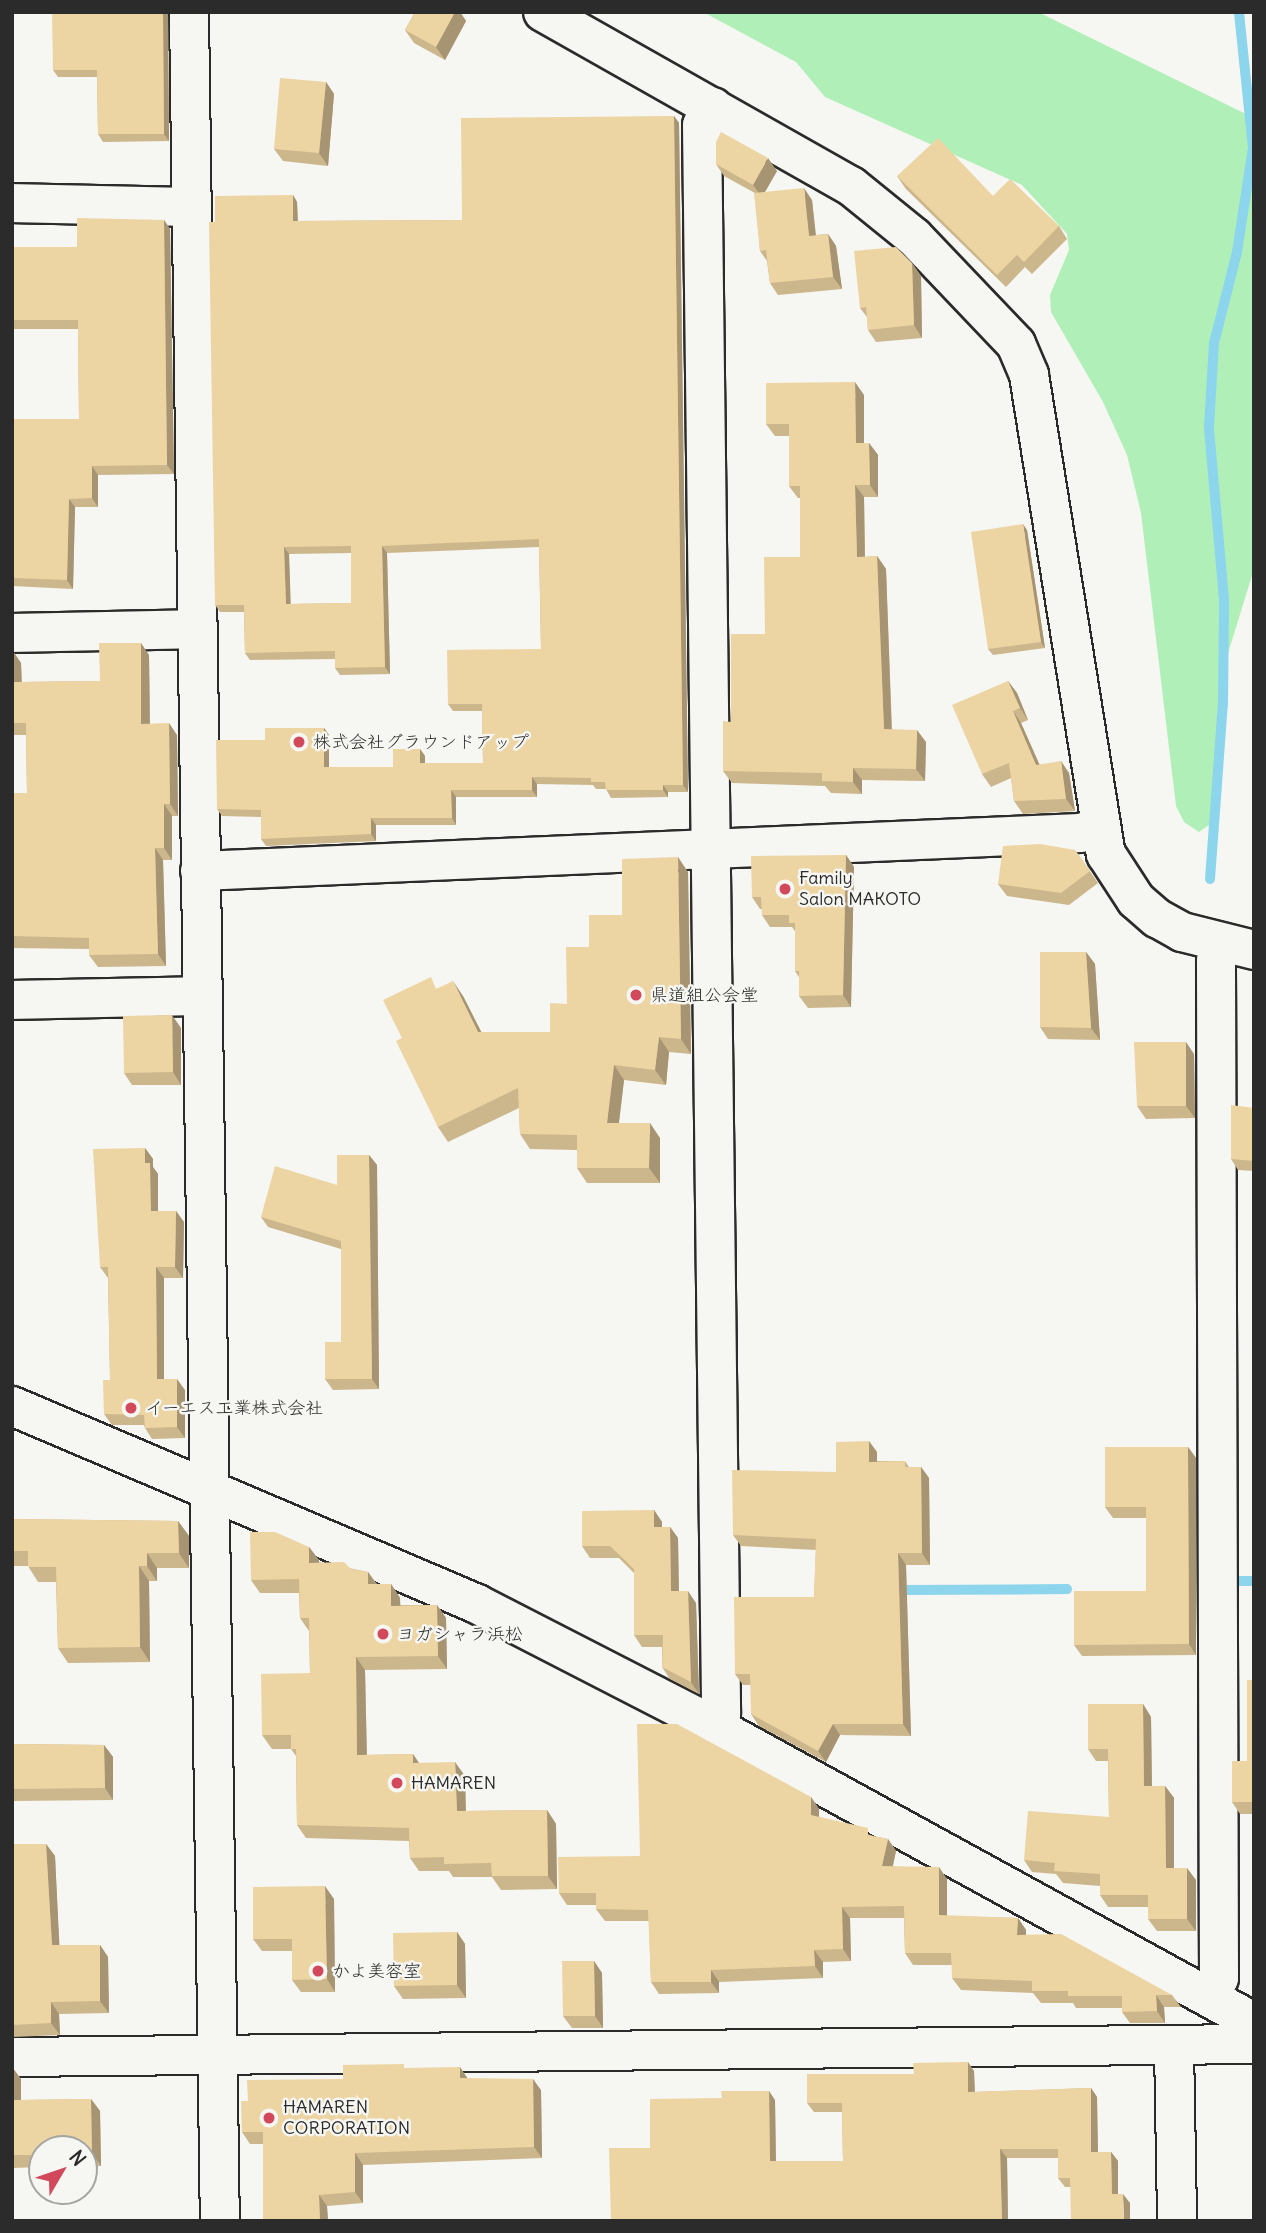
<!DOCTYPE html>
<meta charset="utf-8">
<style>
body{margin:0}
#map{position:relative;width:1266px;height:2233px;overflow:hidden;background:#f6f6f2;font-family:Delius,"Klee One",sans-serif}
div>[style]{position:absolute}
.green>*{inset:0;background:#b0f0b8}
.stream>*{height:10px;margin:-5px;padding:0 5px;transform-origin:5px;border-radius:5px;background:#8cd5ed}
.roads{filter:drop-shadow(2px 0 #2b2b2b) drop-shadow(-2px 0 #2b2b2b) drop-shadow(0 2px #2b2b2b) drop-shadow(0 -2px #2b2b2b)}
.minor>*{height:38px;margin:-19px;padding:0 19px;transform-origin:19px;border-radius:19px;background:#f6f6f2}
.wall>*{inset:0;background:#ccb68c}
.shaded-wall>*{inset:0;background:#a69472}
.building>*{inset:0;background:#edd4a3}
.dots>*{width:19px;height:19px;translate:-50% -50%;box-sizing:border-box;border:4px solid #f6f6f2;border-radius:50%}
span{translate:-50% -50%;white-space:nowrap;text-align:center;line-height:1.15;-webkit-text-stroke:5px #f6f6f2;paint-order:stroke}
.poi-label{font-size:18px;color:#2b2b2b}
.left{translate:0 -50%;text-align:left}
.frame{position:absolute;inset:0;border:14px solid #2b2b2b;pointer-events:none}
.north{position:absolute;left:28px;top:2135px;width:70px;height:70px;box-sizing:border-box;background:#f6f6f2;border:2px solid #a5a5a2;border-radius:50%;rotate:51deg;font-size:19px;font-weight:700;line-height:28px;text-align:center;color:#2b2b2b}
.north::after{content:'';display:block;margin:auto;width:24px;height:32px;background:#d1495b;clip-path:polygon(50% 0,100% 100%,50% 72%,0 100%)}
</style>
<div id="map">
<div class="green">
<div style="clip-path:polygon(703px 12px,1038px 12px,1254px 118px,1254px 569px,1220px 679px,1216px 820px,1199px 832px,1184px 822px,1176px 806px,1141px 513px,1127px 455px,1103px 402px,1051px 312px,1050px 295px,1069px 250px,1067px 234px,1022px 185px,825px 97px,796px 62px)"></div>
</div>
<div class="stream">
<div style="left:1210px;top:879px;width:176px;rotate:-85.8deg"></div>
<div style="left:1223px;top:703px;width:103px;rotate:-89.4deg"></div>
<div style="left:1224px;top:600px;width:174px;rotate:-95deg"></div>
<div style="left:1209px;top:427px;width:84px;rotate:-86.6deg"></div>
<div style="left:1214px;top:343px;width:94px;rotate:-75.8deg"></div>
<div style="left:1237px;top:252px;width:105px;rotate:-81.3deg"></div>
<div style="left:1253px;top:148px;width:137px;rotate:-95.9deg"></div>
<div style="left:1239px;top:1581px;width:15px"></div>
<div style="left:899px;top:1590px;width:168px;rotate:-0.3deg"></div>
</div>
<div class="roads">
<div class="minor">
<div style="left:189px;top:12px;width:2209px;rotate:89.2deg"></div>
<div style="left:543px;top:12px;width:354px;rotate:29.5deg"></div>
<div style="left:851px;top:186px;width:81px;rotate:39deg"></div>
<div style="left:914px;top:237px;width:148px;rotate:46.4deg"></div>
<div style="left:1016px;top:344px;width:34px;rotate:67deg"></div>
<div style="left:1029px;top:375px;width:485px;rotate:80.9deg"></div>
<div style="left:1106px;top:854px;width:55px;rotate:56.9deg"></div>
<div style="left:1136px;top:900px;width:28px;rotate:41deg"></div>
<div style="left:1157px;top:918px;width:29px;rotate:29deg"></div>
<div style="left:1182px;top:932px;width:74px;rotate:14deg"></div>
<div style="left:713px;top:107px;width:21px;rotate:121deg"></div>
<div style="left:702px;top:125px;width:1589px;rotate:89.31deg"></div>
<div style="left:721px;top:1714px;width:14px;rotate:120deg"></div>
<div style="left:12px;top:203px;width:180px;rotate:1.3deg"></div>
<div style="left:12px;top:633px;width:185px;rotate:-1.2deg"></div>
<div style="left:200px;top:871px;width:881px;rotate:-2.47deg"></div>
<div style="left:1080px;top:833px;width:19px;rotate:-16deg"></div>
<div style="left:12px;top:1000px;width:190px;rotate:-1.2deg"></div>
<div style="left:12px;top:1406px;width:505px;rotate:23.06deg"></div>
<div style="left:477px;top:1604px;width:267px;rotate:27.2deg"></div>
<div style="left:714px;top:1726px;width:599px;rotate:28.75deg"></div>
<div style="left:1239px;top:2014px;width:30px;rotate:88deg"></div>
<div style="left:1209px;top:1997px;width:21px;rotate:-62deg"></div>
<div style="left:1219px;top:1978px;width:1017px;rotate:-90.17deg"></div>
<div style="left:1216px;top:961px;width:18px;rotate:-77deg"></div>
<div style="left:1174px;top:2045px;width:176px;rotate:89deg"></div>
<div style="left:12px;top:2057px;width:1242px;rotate:-0.6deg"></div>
</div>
</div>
<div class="wall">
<div style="clip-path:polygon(168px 12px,169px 141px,103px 142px,98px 134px,97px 77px,58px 77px,53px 70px)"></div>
<div style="clip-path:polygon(415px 12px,460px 12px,466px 21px,445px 60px,414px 43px,405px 30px)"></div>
<div style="clip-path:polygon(326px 82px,334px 94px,328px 166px,283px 161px,274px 149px)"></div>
<div style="clip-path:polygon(evenodd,674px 116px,679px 123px,688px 792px,668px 792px,668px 797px,611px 798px,606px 789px,596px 789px,593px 785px,537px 784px,537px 797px,456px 797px,456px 825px,376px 825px,376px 841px,266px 846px,261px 839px,261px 817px,222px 816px,217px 809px,265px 740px,324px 728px,329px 735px,329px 767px,393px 767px,420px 749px,425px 756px,425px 763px,483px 763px,482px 711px,453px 711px,448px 704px,541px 649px,539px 547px,387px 553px,390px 674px,340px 675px,335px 668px,335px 659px,250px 660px,245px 653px,244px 612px,220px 612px,215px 605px,215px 222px,293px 195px,297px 202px,298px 221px,462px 220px,674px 116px,351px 553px,351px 603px,290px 604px,289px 554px,351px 553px)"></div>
<div style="clip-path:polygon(716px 164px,777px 171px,765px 192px,812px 200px,816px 235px,828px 234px,836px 246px,842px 289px,778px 295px,770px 283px,767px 261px,760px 251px,755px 193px,724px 176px)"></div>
<div style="clip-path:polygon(897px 176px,993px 196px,1059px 226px,1067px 239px,1032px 274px,1025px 267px,1006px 287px,906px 189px)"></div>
<div style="clip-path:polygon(164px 220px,170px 229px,174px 474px,98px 475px,98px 507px,75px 507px,73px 589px,12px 586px,12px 419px,79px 419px,78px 329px,12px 329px,12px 247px,77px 247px)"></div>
<div style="clip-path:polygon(912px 263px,921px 276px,922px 338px,876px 342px,868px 330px,867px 317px,860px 308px)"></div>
<div style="clip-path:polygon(864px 395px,864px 443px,869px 443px,878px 455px,878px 497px,864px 497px,865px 557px,877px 556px,886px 569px,892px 729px,926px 742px,925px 781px,862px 780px,862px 794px,831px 793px,825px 786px,732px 783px,723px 771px,731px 722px,765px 634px,800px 557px,800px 498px,798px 498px,789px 486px,789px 436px,775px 436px,766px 424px)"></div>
<div style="clip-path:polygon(1027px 530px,1045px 648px,993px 655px,988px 649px)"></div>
<div style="clip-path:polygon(12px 651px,21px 663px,22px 682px,100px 681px,149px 655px,150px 724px,177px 735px,178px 816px,172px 816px,172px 860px,163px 860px,166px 966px,98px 967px,89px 955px,89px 949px,12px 948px,12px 793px,27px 793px,26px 735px,12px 735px)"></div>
<div style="clip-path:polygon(1008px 681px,1017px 693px,1028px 720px,1021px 723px,1039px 764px,1069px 773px,1075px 811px,1023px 814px,1014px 801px,1011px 778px,991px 787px,982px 774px)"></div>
<div style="clip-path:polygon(1075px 850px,1098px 883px,1069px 905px,1007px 896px,998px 884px)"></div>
<div style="clip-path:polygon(846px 855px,854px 867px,851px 1007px,808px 1008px,799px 996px,799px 977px,795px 971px,795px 931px,792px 927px,770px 927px,762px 915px,762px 909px,760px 909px,752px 897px)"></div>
<div style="clip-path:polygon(688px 872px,691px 1054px,669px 1052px,666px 1085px,624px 1080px,619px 1123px,660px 1138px,660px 1183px,587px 1183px,577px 1168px,577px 1150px,530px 1149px,520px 1134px,519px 1108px,448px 1142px,438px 1127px,402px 1038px,438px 988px,463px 996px,481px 1032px,550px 1032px,567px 1004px,589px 947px,622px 915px)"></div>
<div style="clip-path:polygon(1086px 952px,1095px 964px,1100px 1040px,1048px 1039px,1040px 1027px)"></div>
<div style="clip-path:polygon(181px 1028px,181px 1085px,132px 1085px,124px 1073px)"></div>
<div style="clip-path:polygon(1194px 1054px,1195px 1118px,1146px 1119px,1137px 1106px)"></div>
<div style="clip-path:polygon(1254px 1108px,1254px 1171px,1238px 1170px,1231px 1159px)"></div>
<div style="clip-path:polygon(145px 1148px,153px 1159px,153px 1167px,158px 1174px,158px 1211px,176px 1211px,184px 1222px,183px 1278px,164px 1278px,164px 1379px,185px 1390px,185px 1438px,152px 1439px,145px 1428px,144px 1425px,112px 1425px,104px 1414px,110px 1380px,108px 1278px,100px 1267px)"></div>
<div style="clip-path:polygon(369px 1155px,377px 1165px,379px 1389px,333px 1390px,325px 1379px,341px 1342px,341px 1249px,268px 1227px,261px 1217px,337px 1185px)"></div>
<div style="clip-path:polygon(1188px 1447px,1196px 1458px,1196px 1655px,1082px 1656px,1074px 1645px,1146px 1591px,1146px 1518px,1113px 1518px,1105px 1507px)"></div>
<div style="clip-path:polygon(877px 1452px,877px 1461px,905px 1461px,909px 1467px,921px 1467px,929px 1478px,930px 1565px,906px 1565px,911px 1736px,840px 1735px,826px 1762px,759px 1726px,751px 1714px,751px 1685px,743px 1685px,735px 1674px,814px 1597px,816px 1550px,741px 1546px,733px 1535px,836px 1472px)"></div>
<div style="clip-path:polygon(654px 1510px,662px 1522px,662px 1527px,670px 1527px,678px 1538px,679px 1591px,696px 1603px,699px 1694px,670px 1679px,662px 1667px,662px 1647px,642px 1647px,634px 1635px,634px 1573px,619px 1558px,590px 1558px,582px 1546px)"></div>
<div style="clip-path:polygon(12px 1519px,178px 1521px,189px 1536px,189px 1568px,157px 1568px,157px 1581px,149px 1581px,150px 1662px,68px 1663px,58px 1648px,56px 1582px,38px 1582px,28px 1566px,12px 1566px)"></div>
<div style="clip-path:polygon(309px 1547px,319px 1560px,319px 1562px,368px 1572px,377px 1584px,391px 1584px,400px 1598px,400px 1605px,437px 1605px,446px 1618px,447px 1669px,365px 1670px,367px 1755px,413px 1754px,419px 1763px,465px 1776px,466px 1811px,547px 1810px,556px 1824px,557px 1889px,501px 1890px,492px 1877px,453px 1877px,449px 1871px,419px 1871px,410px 1858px,409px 1841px,306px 1838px,297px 1825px,296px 1756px,291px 1749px,272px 1749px,262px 1735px,310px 1673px,309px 1631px,300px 1618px,299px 1593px,260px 1593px,251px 1580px)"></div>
<div style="clip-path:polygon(1254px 1680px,1254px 1823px,1252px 1821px,1252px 1814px,1240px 1814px,1232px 1802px,1247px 1761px)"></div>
<div style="clip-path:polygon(1143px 1704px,1151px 1717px,1152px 1786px,1165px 1786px,1174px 1798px,1174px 1868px,1196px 1880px,1196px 1931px,1157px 1931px,1148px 1919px,1148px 1907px,1108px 1907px,1100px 1895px,1100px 1886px,1063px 1883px,1056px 1874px,1032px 1872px,1024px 1860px,1109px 1817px,1108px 1761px,1096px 1761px,1088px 1749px)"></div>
<div style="clip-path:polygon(12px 1744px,104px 1745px,113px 1757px,113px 1800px,12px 1801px)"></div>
<div style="clip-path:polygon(811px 1797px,819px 1809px,819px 1817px,873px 1836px,888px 1839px,896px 1851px,893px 1866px,947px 1879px,947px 1916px,1018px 1918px,1026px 1930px,1026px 1935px,1172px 1995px,1181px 2007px,1164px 2007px,1165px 2023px,1130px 2023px,1122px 2012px,1122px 2008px,1076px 2008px,1073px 2003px,1041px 2003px,1033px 1993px,961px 1990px,952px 1978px,952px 1965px,913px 1965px,905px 1953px,904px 1918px,850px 1918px,851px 1961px,823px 1962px,823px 1978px,719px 1982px,719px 1993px,659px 1994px,651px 1982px,649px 1921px,605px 1921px,596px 1909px,596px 1905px,567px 1905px,559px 1893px,640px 1856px)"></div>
<div style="clip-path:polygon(12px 1844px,46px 1844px,55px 1856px,59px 1945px,100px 1945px,108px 1957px,109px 2013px,59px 2014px,60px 2035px,12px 2037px)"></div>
<div style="clip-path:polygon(334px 1899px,335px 1992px,301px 1992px,292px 1980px,292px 1951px,262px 1951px,253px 1939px)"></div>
<div style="clip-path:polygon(457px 1932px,465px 1944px,466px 1998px,403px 1999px,394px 1986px)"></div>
<div style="clip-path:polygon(594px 1961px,602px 1973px,603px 2028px,572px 2028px,563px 2016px)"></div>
<div style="clip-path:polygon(12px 2067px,21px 2079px,21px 2100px,91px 2099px,100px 2111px,101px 2166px,84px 2166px,84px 2149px,42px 2149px,42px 2167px,12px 2168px)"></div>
<div style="clip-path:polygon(406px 2068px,541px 2090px,542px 2158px,363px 2165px,363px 2203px,327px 2206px,328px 2221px,263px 2221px,263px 2144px,250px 2144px,242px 2132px,343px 2079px)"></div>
<div style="clip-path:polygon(974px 2071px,975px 2092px,1091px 2088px,1097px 2097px,1098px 2152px,1111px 2152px,1118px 2161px,1118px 2194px,1130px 2203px,1070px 2187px,1065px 2187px,1058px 2178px,1058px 2158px,1007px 2158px,1008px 2221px,650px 2148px,775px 2100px,776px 2161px,843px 2161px,842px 2112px,814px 2112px,807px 2103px,914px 2074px)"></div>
</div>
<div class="shaded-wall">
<div style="clip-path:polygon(163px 12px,168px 12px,169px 141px,164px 134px)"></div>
<div style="clip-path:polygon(455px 12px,460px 12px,466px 21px,445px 60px,436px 47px)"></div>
<div style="clip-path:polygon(326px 82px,334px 94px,328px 166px,319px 153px)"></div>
<div style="clip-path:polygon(674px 116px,679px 123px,688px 792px,683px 785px)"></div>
<div style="clip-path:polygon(768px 158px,777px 171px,762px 197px,753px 185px)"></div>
<div style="clip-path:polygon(804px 188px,812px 200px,817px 248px,809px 236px)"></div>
<div style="clip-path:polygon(293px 195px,297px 202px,298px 228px,293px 221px)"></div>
<div style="clip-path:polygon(164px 220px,170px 229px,174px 474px,167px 465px)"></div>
<div style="clip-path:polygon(828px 234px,836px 246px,842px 289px,833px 277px)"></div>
<div style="clip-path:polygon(912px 263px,921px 276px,922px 338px,914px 325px)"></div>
<div style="clip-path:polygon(855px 382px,864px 395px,864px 455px,856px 443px)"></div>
<div style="clip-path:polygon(869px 443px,878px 455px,878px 497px,870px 485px)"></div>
<div style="clip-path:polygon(92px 466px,98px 475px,98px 507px,92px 498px)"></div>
<div style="clip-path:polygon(855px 485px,864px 497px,865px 569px,857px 557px)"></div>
<div style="clip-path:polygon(69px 499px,75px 507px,73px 589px,67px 580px)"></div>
<div style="clip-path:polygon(1023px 524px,1027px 530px,1045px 648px,1041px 642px)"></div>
<div style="clip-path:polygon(382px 546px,387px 553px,390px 674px,385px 667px)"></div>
<div style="clip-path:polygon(284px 547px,289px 554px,291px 611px,286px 604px)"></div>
<div style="clip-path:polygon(877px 556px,886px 569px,892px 741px,884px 729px)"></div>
<div style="clip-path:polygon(141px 643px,149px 655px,150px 736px,141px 724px)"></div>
<div style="clip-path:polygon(13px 651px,21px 663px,22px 694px,13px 682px)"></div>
<div style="clip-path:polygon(1008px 681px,1017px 693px,1028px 720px,1020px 708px)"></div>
<div style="clip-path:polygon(1013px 711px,1021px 723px,1045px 777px,1036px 765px)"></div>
<div style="clip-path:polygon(169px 723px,177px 735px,178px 816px,170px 804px)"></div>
<div style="clip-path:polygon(324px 728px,329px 735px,329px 774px,324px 767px)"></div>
<div style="clip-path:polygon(917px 730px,926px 742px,925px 781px,916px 769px)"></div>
<div style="clip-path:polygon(420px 749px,425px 756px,425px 770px,420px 763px)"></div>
<div style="clip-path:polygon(1061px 761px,1069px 773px,1075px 811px,1066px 799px)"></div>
<div style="clip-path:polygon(853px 768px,862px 780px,862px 794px,853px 782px)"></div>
<div style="clip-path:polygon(532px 777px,537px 784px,537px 797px,532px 790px)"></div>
<div style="clip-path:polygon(663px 785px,668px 792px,668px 797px,663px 790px)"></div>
<div style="clip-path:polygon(451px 790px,456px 797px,456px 825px,452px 818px)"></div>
<div style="clip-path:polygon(164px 804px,172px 816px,172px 860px,164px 848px)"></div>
<div style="clip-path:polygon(371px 818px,376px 825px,376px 841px,371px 834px)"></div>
<div style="clip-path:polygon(155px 848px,163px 860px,166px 966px,158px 954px)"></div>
<div style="clip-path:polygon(846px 855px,854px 867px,851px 1007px,843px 995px)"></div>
<div style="clip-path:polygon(678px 857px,688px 872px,691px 1054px,681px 1039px)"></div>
<div style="clip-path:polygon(1086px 952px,1095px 964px,1100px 1040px,1091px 1028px)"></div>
<div style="clip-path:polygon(453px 981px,463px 996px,489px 1047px,478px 1032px)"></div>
<div style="clip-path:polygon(172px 1015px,181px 1028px,181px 1085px,173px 1072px)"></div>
<div style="clip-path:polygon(659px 1037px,669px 1052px,666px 1085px,655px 1070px)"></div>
<div style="clip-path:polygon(1186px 1042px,1194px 1054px,1195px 1118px,1186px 1106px)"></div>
<div style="clip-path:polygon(614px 1065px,624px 1080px,617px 1138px,607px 1123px)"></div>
<div style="clip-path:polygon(650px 1123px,660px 1138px,660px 1183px,649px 1168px)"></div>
<div style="clip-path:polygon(145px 1148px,153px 1159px,153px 1167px,158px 1174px,158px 1222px,151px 1211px,145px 1163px)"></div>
<div style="clip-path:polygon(369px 1155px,377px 1165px,379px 1389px,372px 1379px)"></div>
<div style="clip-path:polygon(176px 1211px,184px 1222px,183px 1278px,175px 1267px)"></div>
<div style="clip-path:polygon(156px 1267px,164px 1278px,164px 1390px,157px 1379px)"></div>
<div style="clip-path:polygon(177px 1379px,185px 1390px,185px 1438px,177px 1427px)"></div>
<div style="clip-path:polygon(869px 1441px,877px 1452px,877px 1473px,869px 1462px)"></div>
<div style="clip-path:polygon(1188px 1447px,1196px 1458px,1196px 1655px,1189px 1644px)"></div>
<div style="clip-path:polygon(921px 1467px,929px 1478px,930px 1565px,922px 1553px)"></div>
<div style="clip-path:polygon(654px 1510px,662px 1522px,662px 1538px,654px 1527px)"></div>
<div style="clip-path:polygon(178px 1521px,189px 1536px,189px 1568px,179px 1553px)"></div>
<div style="clip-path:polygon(670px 1527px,678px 1538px,679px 1603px,671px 1591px)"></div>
<div style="clip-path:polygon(309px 1547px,319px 1560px,319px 1576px,309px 1563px)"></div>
<div style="clip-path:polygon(147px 1553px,157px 1568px,157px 1581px,147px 1566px)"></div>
<div style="clip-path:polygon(898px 1553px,906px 1565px,911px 1736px,903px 1724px)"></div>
<div style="clip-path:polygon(139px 1566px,149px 1581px,150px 1662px,140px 1647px)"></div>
<div style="clip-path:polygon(368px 1572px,377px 1585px,368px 1584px)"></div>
<div style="clip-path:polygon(391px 1584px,400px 1598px,401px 1619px,391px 1606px)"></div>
<div style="clip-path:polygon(688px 1591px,696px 1603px,699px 1694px,691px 1682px)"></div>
<div style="clip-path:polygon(437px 1605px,446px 1618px,447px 1669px,438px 1656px)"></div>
<div style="clip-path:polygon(356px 1657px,365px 1670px,367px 1768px,357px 1755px)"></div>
<div style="clip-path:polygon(1143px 1704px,1151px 1717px,1152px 1798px,1144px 1786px)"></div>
<div style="clip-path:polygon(833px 1724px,840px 1735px,826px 1762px,818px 1751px)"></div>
<div style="clip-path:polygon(104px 1745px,113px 1757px,113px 1800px,105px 1788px)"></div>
<div style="clip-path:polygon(413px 1754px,422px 1768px,413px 1763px)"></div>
<div style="clip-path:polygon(455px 1762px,465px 1776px,466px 1825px,457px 1811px)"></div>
<div style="clip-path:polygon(1165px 1786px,1174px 1798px,1174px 1880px,1166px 1868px)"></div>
<div style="clip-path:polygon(811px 1797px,819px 1809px,819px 1827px,811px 1815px)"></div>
<div style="clip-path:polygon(547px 1810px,556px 1824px,557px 1889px,548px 1876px)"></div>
<div style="clip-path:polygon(888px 1839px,896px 1851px,890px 1878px,882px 1866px)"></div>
<div style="clip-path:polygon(46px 1844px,55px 1856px,60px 1957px,52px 1945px)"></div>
<div style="clip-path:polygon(939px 1867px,947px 1879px,947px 1927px,939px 1915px)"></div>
<div style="clip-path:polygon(1187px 1868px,1196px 1880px,1196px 1931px,1187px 1919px)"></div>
<div style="clip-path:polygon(325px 1886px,334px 1899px,335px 1992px,327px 1979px)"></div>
<div style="clip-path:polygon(842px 1907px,850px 1918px,851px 1961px,843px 1949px)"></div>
<div style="clip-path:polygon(1018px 1918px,1026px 1930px,1026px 1947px,1017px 1935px)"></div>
<div style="clip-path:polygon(457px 1932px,465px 1944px,466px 1998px,457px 1985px)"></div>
<div style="clip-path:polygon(100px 1945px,108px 1957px,109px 2013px,100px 2001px)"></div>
<div style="clip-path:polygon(814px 1950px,823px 1962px,823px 1978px,815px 1966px)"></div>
<div style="clip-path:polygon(594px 1961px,602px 1973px,603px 2028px,595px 2016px)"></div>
<div style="clip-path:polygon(711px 1970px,719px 1982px,719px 1993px,711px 1982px)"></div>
<div style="clip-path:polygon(1156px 1995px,1164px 2007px,1165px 2023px,1157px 2011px)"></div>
<div style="clip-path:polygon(51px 2002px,59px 2014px,60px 2035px,51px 2023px)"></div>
<div style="clip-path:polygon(968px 2062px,974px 2071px,975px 2101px,968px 2092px)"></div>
<div style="clip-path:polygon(12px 2067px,21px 2079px,21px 2112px,13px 2100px)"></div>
<div style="clip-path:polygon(460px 2067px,468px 2079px,460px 2078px)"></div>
<div style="clip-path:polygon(533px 2079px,541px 2090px,542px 2158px,534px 2147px)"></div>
<div style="clip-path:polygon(1091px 2088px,1097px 2097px,1098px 2161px,1091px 2152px)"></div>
<div style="clip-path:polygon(769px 2091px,775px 2100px,776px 2170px,770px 2161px)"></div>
<div style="clip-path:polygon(91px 2099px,100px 2111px,101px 2166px,92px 2153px)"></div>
<div style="clip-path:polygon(1000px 2149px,1007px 2158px,1008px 2221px,1002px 2221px)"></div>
<div style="clip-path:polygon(1111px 2152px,1118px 2161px,1118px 2203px,1112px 2194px)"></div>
<div style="clip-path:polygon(355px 2153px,363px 2165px,363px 2203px,355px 2192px)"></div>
<div style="clip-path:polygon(1123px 2194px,1130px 2203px,1130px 2221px,1124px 2221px)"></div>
<div style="clip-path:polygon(319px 2195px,327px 2206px,328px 2221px,320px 2221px)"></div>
</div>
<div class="building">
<div style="clip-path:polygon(52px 12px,163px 12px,164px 134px,98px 134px,97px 70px,53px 70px)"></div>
<div style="clip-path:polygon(415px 12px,455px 12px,436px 47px,405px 30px)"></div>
<div style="clip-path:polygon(280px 78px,326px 82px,319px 153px,274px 149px)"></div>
<div style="clip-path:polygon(evenodd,674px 116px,683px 785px,663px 785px,663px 790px,606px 790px,605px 782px,591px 782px,591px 778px,532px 777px,532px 790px,451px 790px,452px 818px,371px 818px,371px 834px,261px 839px,261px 810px,217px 809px,216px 740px,265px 740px,265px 728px,324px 728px,324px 767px,393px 767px,393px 749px,420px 749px,420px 763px,483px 763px,482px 704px,448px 704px,447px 650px,541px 649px,539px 539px,382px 546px,385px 667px,335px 668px,335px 651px,245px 653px,244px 605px,215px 605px,209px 222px,215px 222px,215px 196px,293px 195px,293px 221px,462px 220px,461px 118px,674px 116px,351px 546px,351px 603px,286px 604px,284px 547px,351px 546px)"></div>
<div style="clip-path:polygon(721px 132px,768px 158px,753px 185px,716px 164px,716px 142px)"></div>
<div style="clip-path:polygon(938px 138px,993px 196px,1010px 179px,1059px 226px,1024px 262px,1017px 255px,997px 275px,897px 176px)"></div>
<div style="clip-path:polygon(804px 188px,809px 236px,828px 234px,833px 277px,770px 283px,766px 250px,760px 251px,754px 193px)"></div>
<div style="clip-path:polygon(77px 218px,164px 220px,167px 465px,92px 466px,92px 498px,69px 499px,67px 580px,12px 578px,12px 419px,79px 419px,78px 320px,12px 320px,12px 247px,77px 247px)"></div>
<div style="clip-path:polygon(896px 247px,912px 263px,914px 325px,868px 330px,866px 307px,860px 308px,854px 251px)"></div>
<div style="clip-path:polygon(855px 382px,856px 443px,869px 443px,870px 485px,855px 485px,857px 557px,877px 556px,884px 729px,917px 730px,916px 769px,853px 768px,853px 782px,822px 781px,822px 773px,723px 771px,723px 721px,731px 722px,731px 634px,765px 634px,764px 557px,800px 557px,800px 486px,789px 486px,789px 424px,766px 424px,766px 383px)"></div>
<div style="clip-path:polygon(1023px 524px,1041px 642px,988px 649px,971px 532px)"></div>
<div style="clip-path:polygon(99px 643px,141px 643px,141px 724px,169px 723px,170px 804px,164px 804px,164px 848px,155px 848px,158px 954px,89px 955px,89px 938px,12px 936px,12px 793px,27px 793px,26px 723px,12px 723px,12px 651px,13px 682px,100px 681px)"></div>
<div style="clip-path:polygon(1008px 681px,1020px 708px,1013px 711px,1036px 765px,1061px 761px,1066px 799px,1014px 801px,1009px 763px,982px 774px,952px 705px)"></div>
<div style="clip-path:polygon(1040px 844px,1075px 850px,1090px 871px,1061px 893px,998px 884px,1003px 846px)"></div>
<div style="clip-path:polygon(846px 855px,843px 995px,799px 996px,799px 971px,795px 971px,795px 923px,789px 923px,789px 915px,762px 915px,761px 897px,752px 897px,751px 856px)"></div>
<div style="clip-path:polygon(678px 857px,681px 1039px,659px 1037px,655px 1070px,614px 1065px,607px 1123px,650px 1123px,649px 1168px,577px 1168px,577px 1135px,520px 1134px,518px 1088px,438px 1127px,396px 1041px,402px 1038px,383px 1000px,431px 977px,436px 989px,453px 981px,478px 1032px,550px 1032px,550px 1003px,567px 1004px,566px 947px,589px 947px,589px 915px,622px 915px,622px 859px)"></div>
<div style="clip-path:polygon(1040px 952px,1086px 952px,1091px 1028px,1040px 1027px)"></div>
<div style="clip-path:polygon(172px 1015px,173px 1072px,124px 1073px,123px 1016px)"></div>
<div style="clip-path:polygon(1134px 1042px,1186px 1042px,1186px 1106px,1137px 1106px)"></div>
<div style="clip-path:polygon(1231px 1105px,1254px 1108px,1254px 1161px,1231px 1159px)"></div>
<div style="clip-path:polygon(145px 1148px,145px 1163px,150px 1163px,151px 1211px,176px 1211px,175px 1267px,156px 1267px,157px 1379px,177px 1379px,177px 1427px,145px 1428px,144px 1415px,104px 1414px,103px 1380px,110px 1380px,108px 1267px,100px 1267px,93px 1149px)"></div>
<div style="clip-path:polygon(337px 1155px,369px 1155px,372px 1379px,325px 1379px,325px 1342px,341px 1342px,341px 1241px,261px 1217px,275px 1166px,337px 1185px)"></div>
<div style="clip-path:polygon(869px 1441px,869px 1462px,905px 1461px,905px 1467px,921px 1467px,922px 1553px,898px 1553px,903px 1724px,833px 1724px,818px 1751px,751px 1714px,750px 1674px,735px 1674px,734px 1597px,814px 1597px,816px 1539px,733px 1535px,732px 1470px,836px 1472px,836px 1442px)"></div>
<div style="clip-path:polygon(1105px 1447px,1188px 1447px,1189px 1644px,1074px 1645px,1074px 1591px,1146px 1591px,1146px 1507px,1105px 1507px)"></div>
<div style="clip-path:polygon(654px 1510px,654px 1527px,670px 1527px,671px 1591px,688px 1591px,691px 1682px,662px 1667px,663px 1635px,634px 1635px,634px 1569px,610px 1546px,582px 1546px,582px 1511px)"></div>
<div style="clip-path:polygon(12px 1519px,178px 1521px,179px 1553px,147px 1553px,147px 1566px,139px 1566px,140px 1647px,58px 1648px,56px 1567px,28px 1567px,28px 1551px,12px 1551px)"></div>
<div style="clip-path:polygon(250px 1532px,275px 1532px,309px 1547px,309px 1563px,344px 1562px,351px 1569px,368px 1572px,368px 1584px,391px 1584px,391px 1606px,437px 1605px,438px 1656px,356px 1657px,357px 1755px,413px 1754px,413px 1763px,455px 1762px,457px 1811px,547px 1810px,548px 1876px,492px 1876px,491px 1863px,444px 1864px,444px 1857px,410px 1858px,409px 1828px,297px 1825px,296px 1749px,291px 1749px,291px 1735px,262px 1735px,261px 1674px,310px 1673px,309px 1618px,300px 1618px,299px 1579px,251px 1580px)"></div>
<div style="clip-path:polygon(1247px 1680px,1254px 1680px,1254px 1821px,1252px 1821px,1252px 1802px,1232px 1802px,1232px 1761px,1247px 1761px)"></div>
<div style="clip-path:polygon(1088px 1704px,1143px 1704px,1144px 1786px,1165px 1786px,1166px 1868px,1187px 1868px,1187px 1919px,1148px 1919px,1148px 1895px,1100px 1895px,1100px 1874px,1054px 1871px,1055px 1863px,1024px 1860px,1028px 1811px,1109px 1817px,1108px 1749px,1088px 1749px)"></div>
<div style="clip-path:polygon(637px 1724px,677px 1724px,811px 1797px,811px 1815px,868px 1828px,868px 1835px,888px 1839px,882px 1866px,939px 1867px,939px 1915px,1018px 1918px,1017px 1935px,1061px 1934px,1172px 1995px,1156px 1995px,1157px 2011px,1122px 2012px,1122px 1996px,1068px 1996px,1068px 1991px,1032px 1991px,1032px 1981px,952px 1978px,951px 1953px,905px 1953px,904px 1906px,842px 1907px,843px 1949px,814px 1950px,815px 1966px,711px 1970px,711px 1982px,651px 1982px,648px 1910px,596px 1909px,596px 1893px,559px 1893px,558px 1857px,640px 1856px)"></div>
<div style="clip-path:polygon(12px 1744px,104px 1745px,105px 1788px,12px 1789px)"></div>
<div style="clip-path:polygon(12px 1844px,46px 1844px,52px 1945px,100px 1945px,100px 2001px,51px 2002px,51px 2023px,12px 2025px)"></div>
<div style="clip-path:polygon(325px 1886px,327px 1979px,292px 1980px,292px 1939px,253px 1939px,253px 1887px)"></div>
<div style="clip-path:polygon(457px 1932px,457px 1985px,394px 1986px,393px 1933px)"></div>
<div style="clip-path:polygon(562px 1961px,594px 1961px,595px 2016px,563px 2016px)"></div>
<div style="clip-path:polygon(968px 2062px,968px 2092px,1091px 2088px,1091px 2152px,1111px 2152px,1112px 2194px,1123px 2194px,1124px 2221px,1071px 2221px,1070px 2178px,1058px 2178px,1058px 2149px,1000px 2149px,1002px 2221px,611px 2221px,609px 2148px,650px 2148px,650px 2099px,722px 2098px,721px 2091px,769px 2091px,770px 2161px,843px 2161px,842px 2103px,807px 2103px,807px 2074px,914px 2074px,913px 2063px)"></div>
<div style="clip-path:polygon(404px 2064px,404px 2068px,460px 2067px,460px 2078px,533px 2079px,534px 2147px,355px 2153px,355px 2192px,319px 2195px,320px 2221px,263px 2221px,263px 2132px,242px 2132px,241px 2101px,248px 2101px,247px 2080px,343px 2079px,343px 2065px)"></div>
<div style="clip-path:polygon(12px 2067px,13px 2100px,91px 2099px,92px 2153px,84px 2154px,84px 2149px,42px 2149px,42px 2155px,12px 2155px)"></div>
</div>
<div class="dots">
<div style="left:299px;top:742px;background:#d1495b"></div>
<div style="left:785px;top:889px;background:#d1495b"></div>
<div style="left:636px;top:995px;background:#d1495b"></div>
<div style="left:131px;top:1408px;background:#d1495b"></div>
<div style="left:383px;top:1634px;background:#d1495b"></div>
<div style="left:397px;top:1783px;background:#d1495b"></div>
<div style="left:318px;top:1971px;background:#d1495b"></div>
<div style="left:269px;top:2118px;background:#d1495b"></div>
</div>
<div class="poi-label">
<span class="left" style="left:313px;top:742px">株式会社グラウンドアップ</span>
<span class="left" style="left:799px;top:889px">Family<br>Salon MAKOTO</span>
<span class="left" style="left:650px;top:995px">県道組公会堂</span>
<span class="left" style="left:145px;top:1408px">イーエス工業株式会社</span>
<span class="left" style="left:397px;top:1634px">ヨガシャラ浜松</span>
<span class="left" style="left:411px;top:1783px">HAMAREN</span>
<span class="left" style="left:332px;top:1971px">かよ美容室</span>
<span class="left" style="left:283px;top:2118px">HAMAREN<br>CORPORATION</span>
</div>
<div class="frame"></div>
<div class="north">N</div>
</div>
